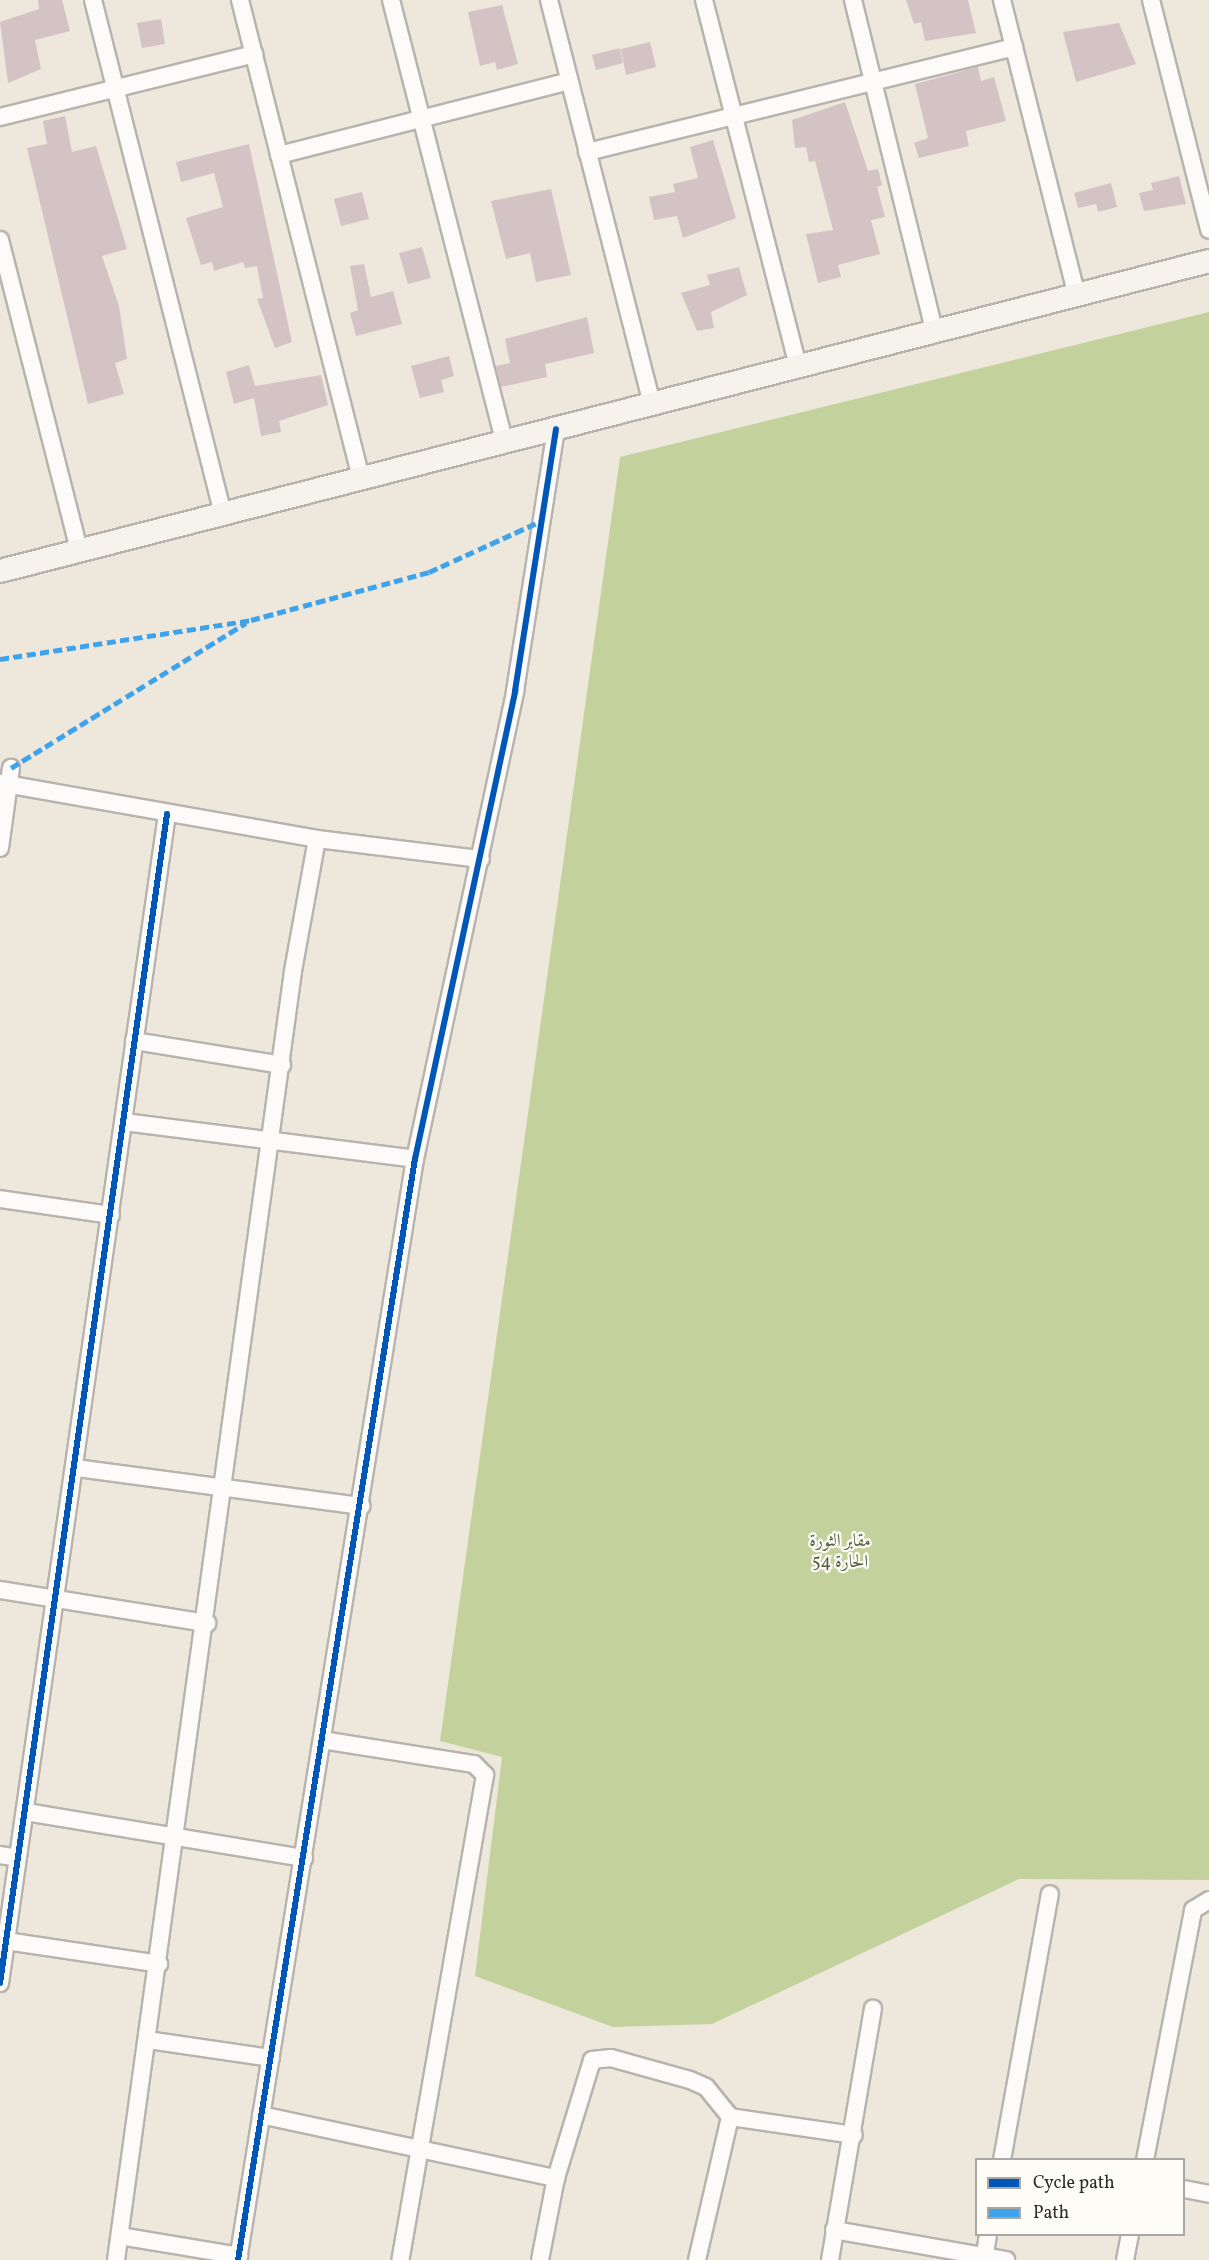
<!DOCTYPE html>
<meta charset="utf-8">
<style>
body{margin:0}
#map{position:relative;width:1209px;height:2260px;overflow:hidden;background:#eee7dc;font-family:Vollkorn,Amiri,serif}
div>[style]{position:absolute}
.green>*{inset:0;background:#c3d29d}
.building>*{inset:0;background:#d4c3c5}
.roads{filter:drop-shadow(2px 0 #b8b3ac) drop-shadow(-2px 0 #b8b3ac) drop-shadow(0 2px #b8b3ac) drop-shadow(0 -2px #b8b3ac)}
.minor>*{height:16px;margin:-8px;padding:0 8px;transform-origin:8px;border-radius:8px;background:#fcfbfa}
.secondary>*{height:22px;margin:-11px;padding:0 11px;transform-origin:11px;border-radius:11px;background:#f6f2ec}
.quiet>*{height:4.5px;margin-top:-2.25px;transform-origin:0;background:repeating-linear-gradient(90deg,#3ea3eb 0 9px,transparent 0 13.5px)}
.cycleway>*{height:6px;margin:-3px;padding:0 3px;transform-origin:3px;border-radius:3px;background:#0057b8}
span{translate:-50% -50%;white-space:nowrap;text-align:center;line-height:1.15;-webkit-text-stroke:4.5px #fdfcf7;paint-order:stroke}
.park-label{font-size:18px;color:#545f41}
.legend{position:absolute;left:975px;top:2158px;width:210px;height:78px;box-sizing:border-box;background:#fdfcf7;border:2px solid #a9a8a5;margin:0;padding:8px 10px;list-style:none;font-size:18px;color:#2b2b2b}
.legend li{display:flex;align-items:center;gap:12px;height:30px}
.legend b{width:30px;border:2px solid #a9a8a5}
</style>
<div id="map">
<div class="green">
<div style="clip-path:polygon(1209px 312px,1209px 1880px,1019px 1879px,712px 2024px,613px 2027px,475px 1976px,502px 1757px,440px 1741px,620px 457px)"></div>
</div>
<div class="building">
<div style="clip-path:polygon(38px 0,62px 0,70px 31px,35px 40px,41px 69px,8px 83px,0 22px,39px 9px)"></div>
<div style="clip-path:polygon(906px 0,968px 0,976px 33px,925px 41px,921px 22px,914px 24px)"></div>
<div style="clip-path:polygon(502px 5px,518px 64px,497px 70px,495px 62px,480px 66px,468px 12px)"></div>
<div style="clip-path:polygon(161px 19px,165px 44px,142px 48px,137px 23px)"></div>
<div style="clip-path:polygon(1119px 23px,1136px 64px,1076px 82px,1063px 32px)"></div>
<div style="clip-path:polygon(650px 42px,656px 67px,626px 75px,621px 49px)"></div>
<div style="clip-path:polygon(620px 48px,623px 63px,596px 70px,592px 55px)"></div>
<div style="clip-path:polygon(978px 67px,981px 81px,994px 77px,1006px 121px,966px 131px,969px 146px,919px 158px,914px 143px,928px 138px,915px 84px)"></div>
<div style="clip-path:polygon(845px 102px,868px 171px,878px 169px,882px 185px,877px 187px,885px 217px,871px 220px,880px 254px,838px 265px,841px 277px,818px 283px,806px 234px,833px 230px,815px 161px,809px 162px,806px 147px,795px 148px,792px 120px)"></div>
<div style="clip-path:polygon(65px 116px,72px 152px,96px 146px,127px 249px,102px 256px,119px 306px,127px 359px,115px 363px,124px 394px,88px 404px,27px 148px,47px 144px,43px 121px)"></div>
<div style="clip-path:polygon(713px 140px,736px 218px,683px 238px,677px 216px,654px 220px,649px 197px,675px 192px,673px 184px,698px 178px,690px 147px)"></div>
<div style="clip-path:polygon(249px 144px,292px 342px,275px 348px,257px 299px,263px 298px,257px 266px,245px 268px,243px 262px,214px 271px,212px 262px,201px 265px,186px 218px,223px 207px,214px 173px,181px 182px,176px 162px)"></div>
<div style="clip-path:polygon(1179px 176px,1186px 204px,1144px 211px,1139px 193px,1153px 190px,1151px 183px)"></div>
<div style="clip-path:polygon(1111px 183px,1117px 207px,1098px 212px,1096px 204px,1078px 208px,1074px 193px)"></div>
<div style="clip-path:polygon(551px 189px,571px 275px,536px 282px,530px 253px,506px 259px,491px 201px)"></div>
<div style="clip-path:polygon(362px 192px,369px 219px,341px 226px,334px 199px)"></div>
<div style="clip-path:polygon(422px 247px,431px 278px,408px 284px,399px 253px)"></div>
<div style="clip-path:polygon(364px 264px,371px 297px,393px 291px,402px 324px,356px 336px,350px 313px,358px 310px,350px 266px)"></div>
<div style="clip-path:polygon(739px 267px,747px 295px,711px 312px,714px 328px,697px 331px,681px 293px,710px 285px,707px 275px)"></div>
<div style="clip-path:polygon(587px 317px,594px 353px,545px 364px,547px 377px,501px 387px,496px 366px,510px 363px,505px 339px)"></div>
<div style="clip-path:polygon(449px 356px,454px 376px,441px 380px,444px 392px,420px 398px,411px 366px)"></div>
<div style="clip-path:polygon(249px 365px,255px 386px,321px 375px,328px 405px,279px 421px,281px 432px,261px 436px,254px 398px,234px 404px,226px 372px)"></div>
</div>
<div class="roads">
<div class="minor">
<div style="left:93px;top:0;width:530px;rotate:75.81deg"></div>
<div style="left:240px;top:0;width:494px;rotate:75.8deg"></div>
<div style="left:391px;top:0;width:455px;rotate:75.6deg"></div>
<div style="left:549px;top:0;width:417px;rotate:75.7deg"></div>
<div style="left:704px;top:0;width:377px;rotate:75.6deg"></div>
<div style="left:853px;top:0;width:340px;rotate:76.2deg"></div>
<div style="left:1002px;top:0;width:301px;rotate:75.8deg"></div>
<div style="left:1151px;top:0;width:237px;rotate:75.8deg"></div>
<div style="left:0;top:117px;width:262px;rotate:-13.9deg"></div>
<div style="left:587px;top:152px;width:440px;rotate:-13.8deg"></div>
<div style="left:279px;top:155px;width:299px;rotate:-14.3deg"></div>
<div style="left:0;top:240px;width:321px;rotate:75.7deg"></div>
<div style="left:0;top:783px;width:322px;rotate:10deg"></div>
<div style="left:317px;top:839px;width:165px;rotate:7deg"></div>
<div style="left:0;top:848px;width:81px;rotate:-82.2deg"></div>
<div style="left:134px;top:1041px;width:150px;rotate:9.2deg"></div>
<div style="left:124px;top:1122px;width:293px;rotate:7.2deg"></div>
<div style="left:0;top:1199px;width:112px;rotate:8.2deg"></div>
<div style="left:76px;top:1468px;width:288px;rotate:7.6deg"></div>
<div style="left:0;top:1590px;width:210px;rotate:9.1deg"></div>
<div style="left:322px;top:1740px;width:154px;rotate:9deg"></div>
<div style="left:474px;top:1764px;width:16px;rotate:45deg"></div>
<div style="left:485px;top:1775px;width:492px;rotate:99.9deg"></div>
<div style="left:26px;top:1812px;width:282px;rotate:9.4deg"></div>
<div style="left:0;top:1855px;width:18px;rotate:9deg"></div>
<div style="left:6px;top:1941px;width:155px;rotate:8.5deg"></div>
<div style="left:0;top:1983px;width:1181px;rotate:-81.87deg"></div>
<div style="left:148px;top:2040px;width:124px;rotate:8.3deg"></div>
<div style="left:261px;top:2115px;width:302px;rotate:12.1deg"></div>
<div style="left:1002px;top:2160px;width:270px;rotate:-79.8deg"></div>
<div style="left:1145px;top:2160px;width:255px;rotate:-79.1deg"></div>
<div style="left:1193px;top:1910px;width:19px;rotate:-32deg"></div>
<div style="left:1184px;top:2189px;width:25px;rotate:11deg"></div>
<div style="left:834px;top:2230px;width:175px;rotate:9.9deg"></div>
<div style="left:120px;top:2236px;width:121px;rotate:9.5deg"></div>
<div style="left:116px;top:2260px;width:1301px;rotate:-82.18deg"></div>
<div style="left:293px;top:971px;width:134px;rotate:-79.7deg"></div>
<div style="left:238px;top:2260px;width:1115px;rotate:-80.87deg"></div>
<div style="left:415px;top:1159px;width:479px;rotate:-77.9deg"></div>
<div style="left:515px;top:691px;width:265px;rotate:-81.1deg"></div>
<div style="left:540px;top:2260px;width:84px;rotate:-79deg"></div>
<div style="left:556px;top:2178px;width:123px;rotate:-73deg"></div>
<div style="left:592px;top:2060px;width:19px;rotate:-6deg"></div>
<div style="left:611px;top:2058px;width:82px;rotate:15.6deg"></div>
<div style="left:690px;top:2080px;width:17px;rotate:24deg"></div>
<div style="left:706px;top:2087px;width:38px;rotate:51deg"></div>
<div style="left:697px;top:2260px;width:147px;rotate:-77deg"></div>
<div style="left:730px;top:2117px;width:125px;rotate:8.3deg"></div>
<div style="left:830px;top:2260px;width:255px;rotate:-80.3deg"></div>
<div style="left:984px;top:2260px;width:26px;rotate:-81deg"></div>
<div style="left:1125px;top:2260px;width:26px;rotate:-79deg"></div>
</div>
<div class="secondary">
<div style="left:0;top:571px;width:1248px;rotate:-14.38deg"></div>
</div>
</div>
<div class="quiet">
<div style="left:0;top:659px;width:254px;rotate:-8.8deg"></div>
<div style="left:251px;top:620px;width:184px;rotate:-15.1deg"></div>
<div style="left:429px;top:572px;width:125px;rotate:-24.5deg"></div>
<div style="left:11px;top:768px;width:276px;rotate:-31.7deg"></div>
</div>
<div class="cycleway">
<div style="left:0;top:1983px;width:1181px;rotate:-81.87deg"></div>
<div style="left:238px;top:2260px;width:1115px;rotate:-80.87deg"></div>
<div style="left:415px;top:1159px;width:479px;rotate:-77.9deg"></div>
<div style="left:515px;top:691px;width:265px;rotate:-81.1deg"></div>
</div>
<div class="park-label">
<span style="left:840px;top:1553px">مقابر الثورة<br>الحارة 54</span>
</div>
<ul class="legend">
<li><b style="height:8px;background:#0057b8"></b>Cycle path</li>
<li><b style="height:8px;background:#3ea3eb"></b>Path</li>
</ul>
</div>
